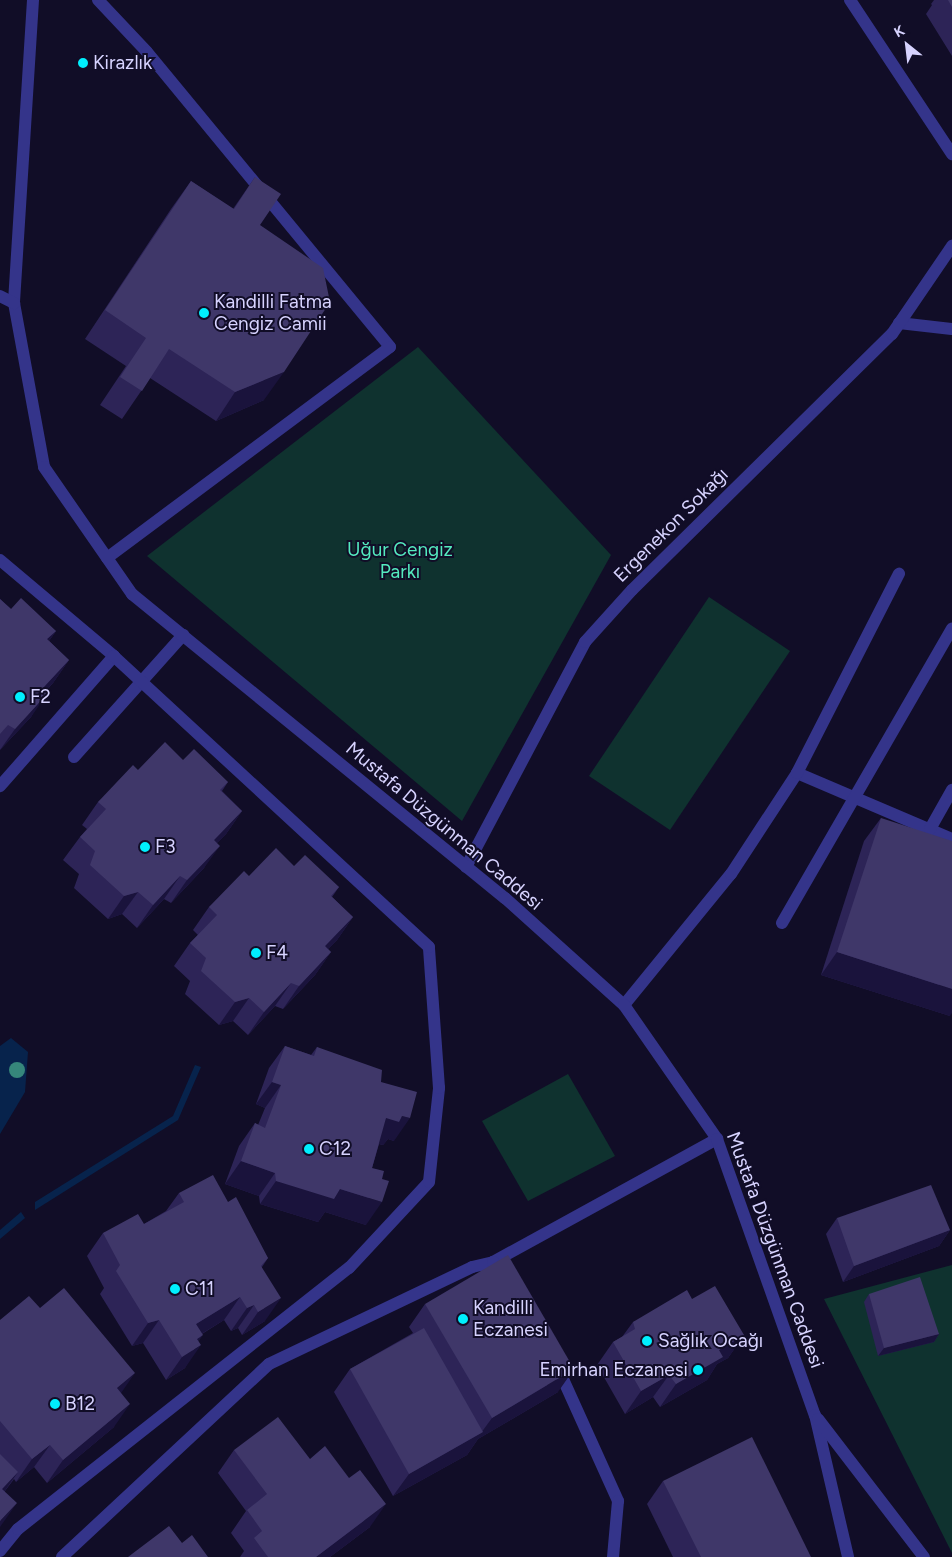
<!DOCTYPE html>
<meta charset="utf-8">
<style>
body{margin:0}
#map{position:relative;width:952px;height:1557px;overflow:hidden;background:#110d27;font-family:Figtree,sans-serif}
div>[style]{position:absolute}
.green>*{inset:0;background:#0f322f}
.water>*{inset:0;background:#07234c}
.service>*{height:12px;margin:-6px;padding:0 6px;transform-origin:6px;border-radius:6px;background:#34348a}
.minor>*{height:12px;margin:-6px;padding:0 6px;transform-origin:6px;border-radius:6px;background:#34348a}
.tertiary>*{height:12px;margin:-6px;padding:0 6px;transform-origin:6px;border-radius:6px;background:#34348a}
.trees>*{width:16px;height:16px;margin:-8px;border-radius:50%;background:#36877b}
.wall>*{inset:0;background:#2d2457}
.shaded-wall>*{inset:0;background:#1a133c}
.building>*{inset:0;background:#3f3769}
.dots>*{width:14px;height:14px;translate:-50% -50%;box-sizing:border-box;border:2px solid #110d27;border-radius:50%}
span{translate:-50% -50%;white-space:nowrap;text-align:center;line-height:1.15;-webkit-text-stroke:4px #110d27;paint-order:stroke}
.poi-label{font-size:19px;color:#d7d3ff}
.left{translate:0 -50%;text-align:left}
.right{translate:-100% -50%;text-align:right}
.street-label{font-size:19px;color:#d7d3ff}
.park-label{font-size:19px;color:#54eabf}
.north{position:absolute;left:882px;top:20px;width:50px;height:50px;-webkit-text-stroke:4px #110d27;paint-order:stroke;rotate:331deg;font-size:14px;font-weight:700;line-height:20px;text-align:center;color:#d7d3ff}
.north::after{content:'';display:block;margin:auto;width:18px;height:22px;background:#d7d3ff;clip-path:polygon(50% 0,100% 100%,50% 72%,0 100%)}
</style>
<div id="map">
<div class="green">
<div style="clip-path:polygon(418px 347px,611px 555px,462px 821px,147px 556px)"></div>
<div style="clip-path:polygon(709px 597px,790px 651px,670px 830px,589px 776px)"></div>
<div style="clip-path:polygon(568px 1074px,615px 1156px,528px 1201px,482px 1121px)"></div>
<div style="clip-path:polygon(952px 1265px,952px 1553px,824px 1299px)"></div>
</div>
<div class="water">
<div style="clip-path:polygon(11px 1038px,28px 1052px,25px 1092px,0 1134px,0 1046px)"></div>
<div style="clip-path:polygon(195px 1065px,201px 1067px,178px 1120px,35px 1210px,35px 1202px,173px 1116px)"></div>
<div style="clip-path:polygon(21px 1212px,25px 1218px,0 1239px,0 1230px)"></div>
</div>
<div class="service">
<div style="left:74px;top:757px;width:164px;rotate:-48.2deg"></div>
</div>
<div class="minor">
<div style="left:98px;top:0;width:71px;rotate:46.7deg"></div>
<div style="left:147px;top:52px;width:382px;rotate:50.5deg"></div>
<div style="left:390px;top:347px;width:353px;rotate:143.3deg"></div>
<div style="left:850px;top:0;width:185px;rotate:56.5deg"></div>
<div style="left:899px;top:323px;width:53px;rotate:6.5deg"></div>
<div style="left:0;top:560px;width:149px;rotate:40.1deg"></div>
<div style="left:114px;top:656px;width:173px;rotate:131.2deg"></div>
<div style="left:797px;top:773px;width:168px;rotate:23.1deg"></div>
<div style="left:930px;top:829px;width:45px;rotate:-60.6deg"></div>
<div style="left:466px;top:867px;width:255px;rotate:-62.1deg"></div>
<div style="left:585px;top:642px;width:70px;rotate:-47.9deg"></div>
<div style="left:632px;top:590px;width:365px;rotate:-44.6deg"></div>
<div style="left:892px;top:334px;width:107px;rotate:-55.7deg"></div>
<div style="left:782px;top:923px;width:340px;rotate:-60deg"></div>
<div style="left:624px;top:1005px;width:169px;rotate:-50.8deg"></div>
<div style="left:731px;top:874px;width:121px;rotate:-56.8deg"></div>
<div style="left:797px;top:773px;width:224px;rotate:-62.9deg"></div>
<div style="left:493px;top:1262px;width:256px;rotate:-28.8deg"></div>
<div style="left:558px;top:1368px;width:146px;rotate:65.7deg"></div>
<div style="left:618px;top:1501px;width:56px;rotate:95.1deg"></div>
<div style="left:0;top:1551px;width:28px;rotate:-51deg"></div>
<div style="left:18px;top:1529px;width:422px;rotate:-38.3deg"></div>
<div style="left:349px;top:1268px;width:117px;rotate:-47.1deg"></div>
<div style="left:429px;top:1182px;width:95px;rotate:-83.9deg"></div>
<div style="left:439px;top:1088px;width:141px;rotate:-94.1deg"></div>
<div style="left:429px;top:947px;width:429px;rotate:-137.3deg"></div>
<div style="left:62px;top:1557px;width:283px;rotate:-43deg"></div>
<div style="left:269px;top:1364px;width:225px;rotate:-25.5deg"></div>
<div style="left:472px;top:1267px;width:22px;rotate:-13deg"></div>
<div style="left:493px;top:1262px;width:18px;rotate:52deg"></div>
</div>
<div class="tertiary">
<div style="left:33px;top:0;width:304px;rotate:93.6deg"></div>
<div style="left:14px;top:303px;width:167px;rotate:79.6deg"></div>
<div style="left:44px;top:467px;width:155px;rotate:55.3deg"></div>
<div style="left:132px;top:594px;width:481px;rotate:39.2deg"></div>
<div style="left:505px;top:898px;width:160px;rotate:42deg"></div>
<div style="left:624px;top:1005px;width:163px;rotate:55.2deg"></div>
<div style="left:717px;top:1139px;width:293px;rotate:70.5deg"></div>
<div style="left:815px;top:1415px;width:146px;rotate:76.9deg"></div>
<div style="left:0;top:296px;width:16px;rotate:27deg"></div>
<div style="left:818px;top:1419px;width:174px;rotate:52.5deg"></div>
</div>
<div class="trees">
<div style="left:17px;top:1070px"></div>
</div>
<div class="wall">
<div style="clip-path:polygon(934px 0,952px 0,952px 56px,926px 14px,932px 5px,931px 4px)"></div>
<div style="clip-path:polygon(255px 177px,260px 225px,264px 400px,216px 421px,150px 378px,122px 419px,100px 405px,126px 366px,85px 339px,171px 209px,191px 181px,233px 209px)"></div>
<div style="clip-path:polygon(0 599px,11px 609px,56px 631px,49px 641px,69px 660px,53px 683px,45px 692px,31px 717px,0 750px)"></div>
<div style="clip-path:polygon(183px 760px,228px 782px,222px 791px,242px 811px,226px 834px,217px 843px,204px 868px,171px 903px,164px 899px,137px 928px,122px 914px,108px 919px,74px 888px,79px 874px,63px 860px,80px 837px,87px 829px,82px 825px,98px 802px,138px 770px)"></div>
<div style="clip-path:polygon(881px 818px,950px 1016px,821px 975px,864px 841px)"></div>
<div style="clip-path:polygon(294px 866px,339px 887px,332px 897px,353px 917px,337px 940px,328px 949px,331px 952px,315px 975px,283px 1009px,275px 1006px,248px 1035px,233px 1021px,219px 1025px,185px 994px,190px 981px,174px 966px,190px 943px,198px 935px,193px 930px,209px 907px,249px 876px)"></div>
<div style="clip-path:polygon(285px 1046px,311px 1055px,317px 1047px,381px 1082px,394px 1141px,388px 1139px,383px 1145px,379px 1144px,372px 1168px,366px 1225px,325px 1212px,318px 1222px,260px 1204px,259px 1196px,225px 1184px,239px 1146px,255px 1123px,258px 1125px,265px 1108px,256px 1104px,269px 1068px)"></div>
<div style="clip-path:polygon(179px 1193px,228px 1202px,268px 1258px,262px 1267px,265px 1321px,242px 1335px,238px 1328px,231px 1331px,224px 1320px,202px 1334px,185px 1368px,166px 1380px,143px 1343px,132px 1346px,100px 1294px,104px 1288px,87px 1256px,103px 1233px,144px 1224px,166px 1211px)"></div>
<div style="clip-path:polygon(837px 1218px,950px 1230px,939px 1246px,843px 1282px,826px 1234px)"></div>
<div style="clip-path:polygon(869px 1294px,939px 1334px,934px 1342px,878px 1356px,864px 1302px)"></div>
<div style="clip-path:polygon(692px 1299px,744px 1335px,728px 1358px,717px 1364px,707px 1380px,660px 1407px,653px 1397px,625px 1414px,597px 1365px,613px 1342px,622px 1337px,633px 1322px)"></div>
<div style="clip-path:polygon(425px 1304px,558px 1392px,478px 1439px,467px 1455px,393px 1496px,334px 1392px,350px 1369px,413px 1333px,409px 1327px)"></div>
<div style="clip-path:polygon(40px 1308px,121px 1393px,114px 1427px,47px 1483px,34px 1467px,16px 1482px,14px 1479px,5px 1491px,0 1527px,0 1320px)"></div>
<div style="clip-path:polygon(234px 1450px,310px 1459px,370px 1527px,330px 1557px,240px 1557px,244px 1551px,231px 1533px,246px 1511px,218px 1473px)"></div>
<div style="clip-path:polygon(663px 1481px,811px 1557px,673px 1557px,647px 1504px)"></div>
</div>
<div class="shaded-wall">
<div style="clip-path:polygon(284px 372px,264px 400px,216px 421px,235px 392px)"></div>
<div style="clip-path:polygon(56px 631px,40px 654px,47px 639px)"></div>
<div style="clip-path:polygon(69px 660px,53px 683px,26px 712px,42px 689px)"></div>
<div style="clip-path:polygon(47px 694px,31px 717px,0 750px,15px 729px)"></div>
<div style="clip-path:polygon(242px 811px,226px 834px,198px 863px,214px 840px)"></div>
<div style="clip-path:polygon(220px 846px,204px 868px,171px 903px,187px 880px)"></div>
<div style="clip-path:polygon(180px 876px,164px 899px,137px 928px,153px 905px)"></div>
<div style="clip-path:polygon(138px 892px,122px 914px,108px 919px,124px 896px)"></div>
<div style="clip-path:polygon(353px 917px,337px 940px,309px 969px,325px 946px)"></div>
<div style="clip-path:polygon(331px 952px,315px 975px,283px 1009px,299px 986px)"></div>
<div style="clip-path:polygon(837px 952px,952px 989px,952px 1013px,950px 1016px,821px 975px)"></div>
<div style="clip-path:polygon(291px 983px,275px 1006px,248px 1035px,264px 1012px)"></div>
<div style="clip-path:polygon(249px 998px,233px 1021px,219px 1025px,235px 1002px)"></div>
<div style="clip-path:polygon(272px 1082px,281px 1085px,265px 1108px,256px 1104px)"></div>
<div style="clip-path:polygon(402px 1116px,410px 1118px,394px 1141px,388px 1139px,383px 1145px,370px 1141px,386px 1118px)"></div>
<div style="clip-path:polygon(241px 1161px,275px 1173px,259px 1196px,225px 1184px)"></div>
<div style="clip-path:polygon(276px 1181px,340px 1189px,382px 1202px,366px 1225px,325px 1212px,318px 1222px,260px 1204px)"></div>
<div style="clip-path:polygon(950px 1230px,939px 1246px,843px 1282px,854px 1266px)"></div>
<div style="clip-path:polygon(240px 1297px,224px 1320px,180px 1347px,196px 1324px)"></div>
<div style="clip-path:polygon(281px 1298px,265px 1321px,242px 1335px,258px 1312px)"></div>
<div style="clip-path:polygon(254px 1305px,238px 1328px,231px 1331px,247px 1308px)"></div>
<div style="clip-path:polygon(159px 1320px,143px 1343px,132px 1346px,148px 1323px)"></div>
<div style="clip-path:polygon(939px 1334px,934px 1342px,878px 1356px,884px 1348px)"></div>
<div style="clip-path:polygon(203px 1335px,192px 1351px,201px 1345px,185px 1368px,166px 1380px,182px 1357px,197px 1339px)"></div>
<div style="clip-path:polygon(744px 1335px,728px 1358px,717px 1364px,707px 1380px,660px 1407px,676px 1384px,719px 1350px)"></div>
<div style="clip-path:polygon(574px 1369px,558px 1392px,478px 1439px,467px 1455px,393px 1496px,409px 1474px,481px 1433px,492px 1418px)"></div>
<div style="clip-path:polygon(135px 1373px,119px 1396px,117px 1388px)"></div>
<div style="clip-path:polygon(669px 1375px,653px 1397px,625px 1414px,641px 1391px)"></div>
<div style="clip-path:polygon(130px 1404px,114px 1427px,47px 1483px,63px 1460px)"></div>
<div style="clip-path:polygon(50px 1445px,34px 1467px,16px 1482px,32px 1459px)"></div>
<div style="clip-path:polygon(18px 1472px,2px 1495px,2px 1489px)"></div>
<div style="clip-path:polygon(17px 1503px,0 1527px,0 1521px)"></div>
<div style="clip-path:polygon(386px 1504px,370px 1527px,330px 1557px,316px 1557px)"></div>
</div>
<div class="building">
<div style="clip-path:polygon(948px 0,952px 0,952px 7px)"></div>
<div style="clip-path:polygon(255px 177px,281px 194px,260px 225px,323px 268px,330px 302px,284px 372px,235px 392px,169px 349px,142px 391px,120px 377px,146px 338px,105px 310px,191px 181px,234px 209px)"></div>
<div style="clip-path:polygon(21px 598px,56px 631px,47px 639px,69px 660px,42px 689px,47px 694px,15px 729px,8px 725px,0 734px,0 599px,11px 609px)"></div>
<div style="clip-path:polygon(165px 742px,183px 760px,194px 749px,228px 782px,220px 790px,242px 811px,214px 840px,220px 846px,187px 880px,180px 876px,153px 905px,138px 892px,124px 896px,90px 865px,95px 851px,80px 837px,106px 809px,98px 802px,133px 765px,138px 770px)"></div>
<div style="clip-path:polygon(881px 818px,952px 841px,952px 989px,837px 952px)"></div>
<div style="clip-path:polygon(276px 848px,294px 866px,305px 855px,339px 887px,331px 896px,353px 917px,325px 946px,331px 952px,299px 986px,291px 983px,264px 1012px,249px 998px,235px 1002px,201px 971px,206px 958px,190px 943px,217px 915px,209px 907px,244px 871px,249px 876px)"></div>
<div style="clip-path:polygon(285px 1046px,314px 1056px,317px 1047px,382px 1070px,381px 1082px,417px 1092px,410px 1118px,402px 1116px,399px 1122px,386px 1118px,372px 1168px,384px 1171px,382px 1179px,389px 1181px,382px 1202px,340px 1189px,334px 1199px,276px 1181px,275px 1173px,241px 1161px,255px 1123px,265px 1128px,281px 1085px,272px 1082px)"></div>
<div style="clip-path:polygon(213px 1175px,228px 1202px,236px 1197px,268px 1258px,261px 1266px,281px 1298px,258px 1312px,254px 1305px,247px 1308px,240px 1297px,196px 1324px,203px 1335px,197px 1339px,201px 1345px,182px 1357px,159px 1320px,148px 1323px,116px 1271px,120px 1265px,103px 1233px,138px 1214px,144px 1224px,184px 1202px,179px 1193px)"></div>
<div style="clip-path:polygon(931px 1185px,950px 1230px,854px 1266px,837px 1218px)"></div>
<div style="clip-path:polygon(508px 1255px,574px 1369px,492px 1418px,425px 1304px)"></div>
<div style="clip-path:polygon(920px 1277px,939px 1334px,884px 1348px,869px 1294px)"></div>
<div style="clip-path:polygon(715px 1286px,744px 1335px,719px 1350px,723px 1357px,676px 1384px,669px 1375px,641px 1391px,613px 1342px,635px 1329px,633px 1322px,687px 1290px,692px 1299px)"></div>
<div style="clip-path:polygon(64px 1288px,135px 1373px,117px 1388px,130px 1404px,63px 1460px,50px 1445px,32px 1459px,0 1421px,0 1320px,29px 1296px,40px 1308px)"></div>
<div style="clip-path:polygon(424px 1328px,483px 1432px,409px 1474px,350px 1369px)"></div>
<div style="clip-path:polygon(278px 1417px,310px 1459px,325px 1446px,349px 1478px,360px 1470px,386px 1504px,316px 1557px,268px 1557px,254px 1538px,262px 1531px,247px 1510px,267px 1494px,234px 1450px)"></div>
<div style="clip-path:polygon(752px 1437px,811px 1557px,701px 1557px,663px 1481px)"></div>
<div style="clip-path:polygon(0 1454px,18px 1472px,2px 1489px,17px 1503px,0 1521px)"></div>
<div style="clip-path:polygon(169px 1526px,182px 1543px,192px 1535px,208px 1557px,128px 1557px)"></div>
</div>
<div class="dots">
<div style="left:83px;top:63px;background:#00effe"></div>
<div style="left:204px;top:313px;background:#00effe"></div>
<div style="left:20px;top:697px;background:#00effe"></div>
<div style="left:145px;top:847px;background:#00effe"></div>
<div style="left:256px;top:953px;background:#00effe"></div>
<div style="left:309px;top:1149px;background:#00effe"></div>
<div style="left:175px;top:1289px;background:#00effe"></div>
<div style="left:463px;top:1319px;background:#00effe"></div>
<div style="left:647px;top:1341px;background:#00effe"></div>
<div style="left:698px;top:1370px;background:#00effe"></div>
<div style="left:55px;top:1404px;background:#00effe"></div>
</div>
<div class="poi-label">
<span class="left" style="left:93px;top:63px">Kirazlık</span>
<span class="left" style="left:214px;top:313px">Kandilli Fatma<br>Cengiz Camii</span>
<span class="left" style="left:30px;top:697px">F2</span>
<span class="left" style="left:155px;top:847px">F3</span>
<span class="left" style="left:266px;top:953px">F4</span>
<span class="left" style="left:319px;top:1149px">C12</span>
<span class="left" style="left:185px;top:1289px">C11</span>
<span class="left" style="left:473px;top:1319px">Kandilli<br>Eczanesi</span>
<span class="left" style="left:658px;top:1341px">Sağlık Ocağı</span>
<span class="right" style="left:688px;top:1370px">Emirhan Eczanesi</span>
<span class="left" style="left:65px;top:1404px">B12</span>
</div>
<div class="street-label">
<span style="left:671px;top:525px;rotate:-45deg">Ergenekon Sokağı</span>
<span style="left:444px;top:826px;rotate:40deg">Mustafa Düzgünman Caddesi</span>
<span style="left:775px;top:1250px;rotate:70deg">Mustafa Düzgünman Caddesi</span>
</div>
<div class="park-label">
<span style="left:400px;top:561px">Uğur Cengiz<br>Parkı</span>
</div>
<div class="north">K</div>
</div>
